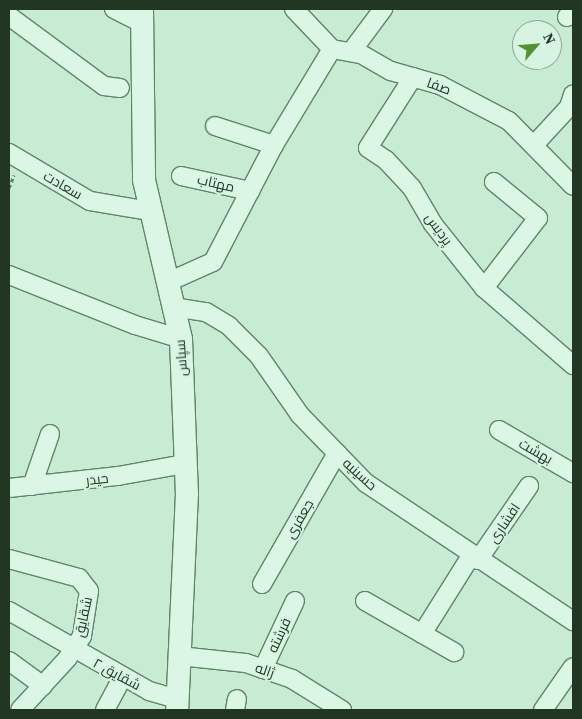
<!DOCTYPE html>
<meta charset="utf-8">
<style>
body{margin:0}
#map{position:relative;width:582px;height:719px;overflow:hidden;background:#c8ebd4;font-family:"Source Serif 4",Cairo,serif}
div>[style]{position:absolute}
.path>*{height:3px;margin-top:-1.5px;transform-origin:0;background:repeating-linear-gradient(90deg,#5f8665 0 4px,transparent 0 6.5px)}
.roads{filter:drop-shadow(1px 0 #5f8665) drop-shadow(-1px 0 #5f8665) drop-shadow(0 1px #5f8665) drop-shadow(0 -1px #5f8665)}
.minor>*{height:18px;margin:-9px;padding:0 9px;transform-origin:9px;border-radius:9px;background:#dbf6e4}
.tertiary>*{height:22px;margin:-11px;padding:0 11px;transform-origin:11px;border-radius:11px;background:#dbf6e4}
span{translate:-50% -50%;white-space:nowrap;text-align:center;line-height:1.15;-webkit-text-stroke:4px #d7f3e1;paint-order:stroke}
.street-label{font-size:14px;color:#213723}
.frame{position:absolute;inset:0;border:10px solid #213723;pointer-events:none}
.north{position:absolute;left:512px;top:20px;width:50px;height:50px;box-sizing:border-box;background:#d7f3e1;border:1px solid #8ea895;border-radius:50%;rotate:63deg;font-size:14px;font-weight:700;line-height:20px;text-align:center;color:#213723}
.north::after{content:'';display:block;margin:auto;width:18px;height:22px;background:#579034;clip-path:polygon(50% 0,100% 100%,50% 72%,0 100%)}
</style>
<div id="map">
<div class="path">
<div style="left:9px;top:188px;width:14px;rotate:-69deg"></div>
</div>
<div class="roads">
<div class="minor">
<div style="left:114px;top:9px;width:31px;rotate:27deg"></div>
<div style="left:294px;top:9px;width:55px;rotate:46.5deg"></div>
<div style="left:332px;top:49px;width:29px;rotate:10deg"></div>
<div style="left:361px;top:54px;width:34px;rotate:30deg"></div>
<div style="left:391px;top:71px;width:51px;rotate:15.9deg"></div>
<div style="left:440px;top:85px;width:78px;rotate:27.6deg"></div>
<div style="left:509px;top:121px;width:91px;rotate:45.4deg"></div>
<div style="left:9px;top:16px;width:118px;rotate:36.4deg"></div>
<div style="left:104px;top:86px;width:16px;rotate:7deg"></div>
<div style="left:567px;top:17px;width:9px;rotate:-49deg"></div>
<div style="left:351px;top:52px;width:54px;rotate:-53.3deg"></div>
<div style="left:413px;top:77px;width:84px;rotate:122.4deg"></div>
<div style="left:368px;top:148px;width:22px;rotate:34deg"></div>
<div style="left:386px;top:160px;width:38px;rotate:47deg"></div>
<div style="left:412px;top:188px;width:42px;rotate:59.7deg"></div>
<div style="left:433px;top:224px;width:82px;rotate:51.4deg"></div>
<div style="left:484px;top:288px;width:118px;rotate:40.9deg"></div>
<div style="left:215px;top:126px;width:62px;rotate:17.9deg"></div>
<div style="left:534px;top:145px;width:52px;rotate:-47.4deg"></div>
<div style="left:569px;top:107px;width:13px;rotate:-72deg"></div>
<div style="left:9px;top:153px;width:94px;rotate:30.7deg"></div>
<div style="left:90px;top:201px;width:61px;rotate:9.5deg"></div>
<div style="left:181px;top:176px;width:71px;rotate:12.3deg"></div>
<div style="left:9px;top:275px;width:136px;rotate:21.6deg"></div>
<div style="left:135px;top:325px;width:48px;rotate:16.9deg"></div>
<div style="left:168px;top:282px;width:49px;rotate:-24deg"></div>
<div style="left:213px;top:262px;width:132px;rotate:-62.5deg"></div>
<div style="left:274px;top:145px;width:112px;rotate:-58.9deg"></div>
<div style="left:484px;top:288px;width:88px;rotate:-52.4deg"></div>
<div style="left:538px;top:218px;width:57px;rotate:-140.7deg"></div>
<div style="left:173px;top:307px;width:33px;rotate:9deg"></div>
<div style="left:206px;top:312px;width:27px;rotate:31deg"></div>
<div style="left:229px;top:326px;width:42px;rotate:45deg"></div>
<div style="left:259px;top:356px;width:72px;rotate:55.2deg"></div>
<div style="left:300px;top:415px;width:95px;rotate:45.9deg"></div>
<div style="left:366px;top:483px;width:249px;rotate:33.7deg"></div>
<div style="left:499px;top:430px;width:86px;rotate:30.2deg"></div>
<div style="left:32px;top:486px;width:55px;rotate:-70.9deg"></div>
<div style="left:9px;top:488px;width:110px;rotate:-6.3deg"></div>
<div style="left:118px;top:476px;width:68px;rotate:-10.2deg"></div>
<div style="left:9px;top:559px;width:73px;rotate:15.2deg"></div>
<div style="left:79px;top:578px;width:16px;rotate:52deg"></div>
<div style="left:89px;top:591px;width:46px;rotate:98.8deg"></div>
<div style="left:82px;top:636px;width:27px;rotate:123deg"></div>
<div style="left:67px;top:659px;width:69px;rotate:132.7deg"></div>
<div style="left:478px;top:560px;width:90px;rotate:-55.4deg"></div>
<div style="left:262px;top:584px;width:151px;rotate:-60.2deg"></div>
<div style="left:365px;top:601px;width:103px;rotate:29.8deg"></div>
<div style="left:9px;top:611px;width:161px;rotate:29.7deg"></div>
<div style="left:149px;top:691px;width:29px;rotate:16deg"></div>
<div style="left:422px;top:634px;width:92px;rotate:-57.9deg"></div>
<div style="left:179px;top:656px;width:67px;rotate:6deg"></div>
<div style="left:246px;top:663px;width:49px;rotate:19.2deg"></div>
<div style="left:292px;top:679px;width:59px;rotate:31.8deg"></div>
<div style="left:9px;top:661px;width:42px;rotate:36.3deg"></div>
<div style="left:263px;top:669px;width:75px;rotate:-64.8deg"></div>
<div style="left:105px;top:710px;width:38px;rotate:-62deg"></div>
<div style="left:235px;top:710px;width:11px;rotate:-80deg"></div>
<div style="left:543px;top:710px;width:52px;rotate:-55.1deg"></div>
</div>
<div class="tertiary">
<div style="left:142px;top:9px;width:171px;rotate:89.3deg"></div>
<div style="left:144px;top:180px;width:163px;rotate:76.9deg"></div>
<div style="left:181px;top:339px;width:154px;rotate:87.8deg"></div>
<div style="left:187px;top:493px;width:217px;rotate:92.6deg"></div>
</div>
</div>
<div class="street-label">
<span style="left:439px;top:86px;rotate:20deg">صفا</span>
<span style="left:216px;top:183px;rotate:13deg">مهتاب</span>
<span style="left:63px;top:185px;rotate:30deg">سعادت</span>
<span style="left:439px;top:229px;rotate:54deg">پردیس</span>
<span style="left:181px;top:358px;rotate:-94deg">سپاس</span>
<span style="left:536px;top:451px;rotate:30deg">بهشت</span>
<span style="left:360px;top:474px;rotate:42deg">حسینیه</span>
<span style="left:97px;top:479px;rotate:-7deg">حیدر</span>
<span style="left:299px;top:519px;rotate:-60deg">جعفری</span>
<span style="left:504px;top:523px;rotate:-56deg">افشاری</span>
<span style="left:83px;top:617px;rotate:-78deg">شقایق</span>
<span style="left:279px;top:635px;rotate:-65deg">فرشته</span>
<span style="left:265px;top:670px;rotate:19deg">ژاله</span>
<span style="left:117px;top:674px;rotate:28deg">شقایق ۲</span>
</div>
<div class="frame"></div>
<div class="north">N</div>
</div>
